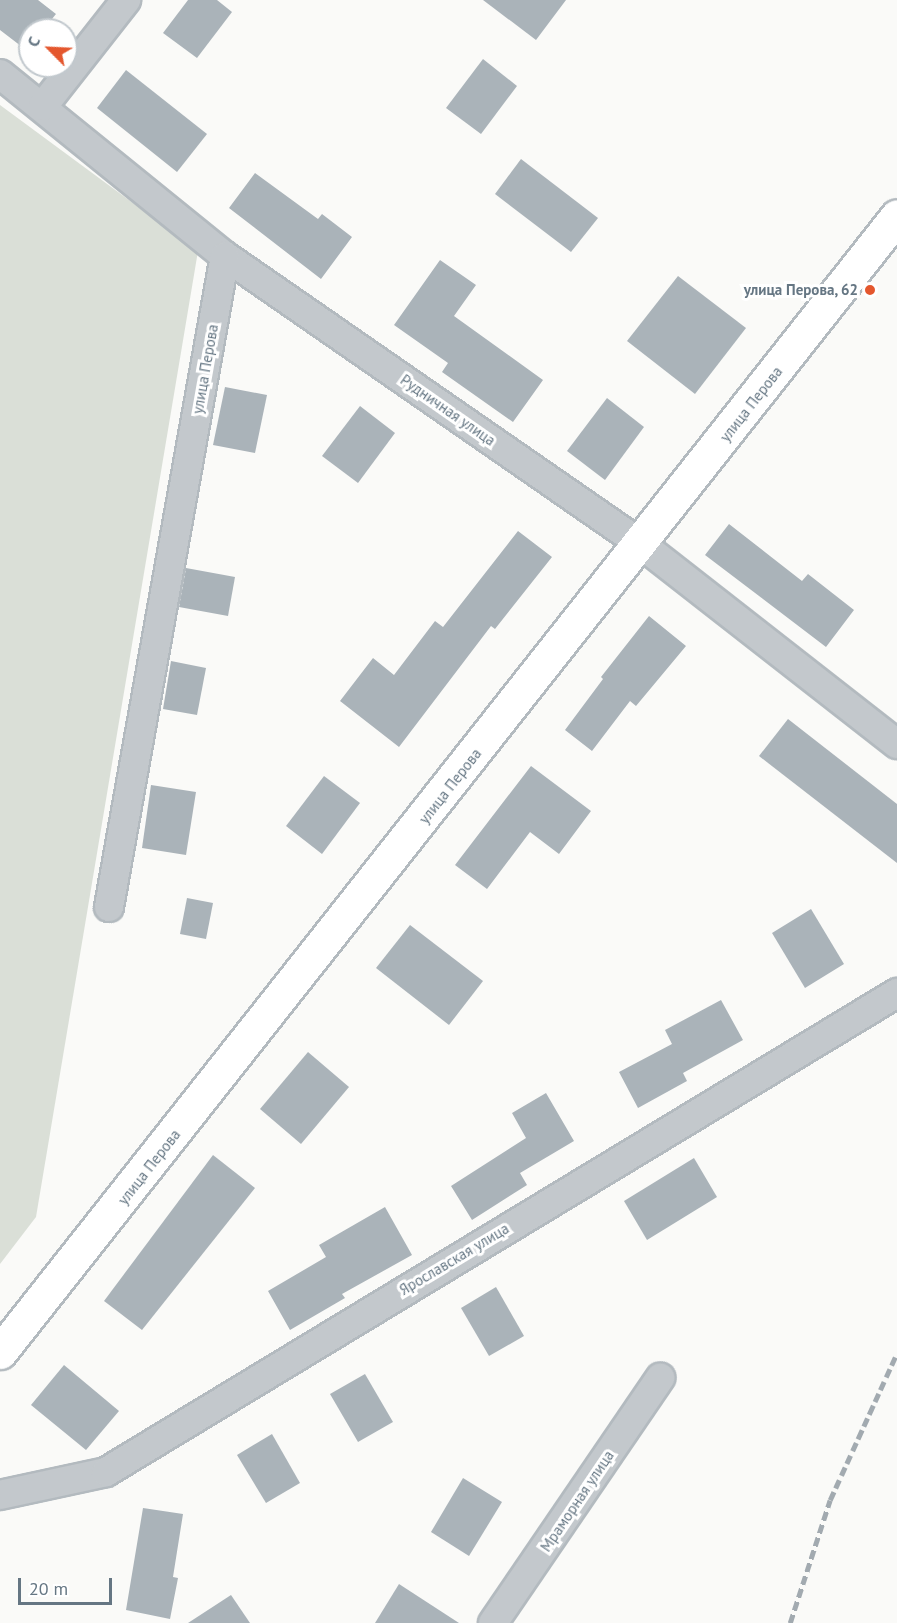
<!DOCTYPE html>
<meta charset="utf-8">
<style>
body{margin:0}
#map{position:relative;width:897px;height:1623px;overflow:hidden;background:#fafaf8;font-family:"PT Sans",sans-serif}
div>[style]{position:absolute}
.green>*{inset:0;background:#dadfd7}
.building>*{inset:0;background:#aab3b9}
.roads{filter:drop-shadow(2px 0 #b3babf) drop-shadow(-2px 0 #b3babf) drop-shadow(0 2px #b3babf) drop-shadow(0 -2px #b3babf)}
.minor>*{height:28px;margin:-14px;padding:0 14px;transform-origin:14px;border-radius:14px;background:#c3c8cc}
.secondary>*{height:33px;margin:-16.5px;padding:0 16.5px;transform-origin:16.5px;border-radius:16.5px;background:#fff}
.rail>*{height:4.5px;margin-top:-2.25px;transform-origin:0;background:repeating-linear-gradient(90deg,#a2aab0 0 9px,transparent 0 13.5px)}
.dots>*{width:16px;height:16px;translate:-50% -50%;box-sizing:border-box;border:3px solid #fff;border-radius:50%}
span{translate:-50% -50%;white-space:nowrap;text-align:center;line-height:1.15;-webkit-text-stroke:6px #fff;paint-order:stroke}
.poi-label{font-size:15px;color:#657683;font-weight:700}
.right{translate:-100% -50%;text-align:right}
.street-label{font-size:15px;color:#657683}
.north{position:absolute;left:18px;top:18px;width:60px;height:60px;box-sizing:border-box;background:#fff;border:2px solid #c1c8cd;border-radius:50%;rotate:294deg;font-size:16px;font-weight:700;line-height:24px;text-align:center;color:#657683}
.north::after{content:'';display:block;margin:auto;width:21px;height:27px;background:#e4572e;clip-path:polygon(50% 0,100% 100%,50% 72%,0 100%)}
.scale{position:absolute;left:18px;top:1578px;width:94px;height:27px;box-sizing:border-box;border:3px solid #657683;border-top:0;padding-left:8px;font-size:18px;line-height:21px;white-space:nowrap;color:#657683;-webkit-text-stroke:4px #fff;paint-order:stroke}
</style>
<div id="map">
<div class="green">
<div style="clip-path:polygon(0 105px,198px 251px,36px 1217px,0 1264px)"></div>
</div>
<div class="building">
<div style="clip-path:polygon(0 0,38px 0,56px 14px,43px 30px,30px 30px,30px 53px,0 30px)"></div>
<div style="clip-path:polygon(188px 0,217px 0,232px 12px,197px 58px,163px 33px)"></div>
<div style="clip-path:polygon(483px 0,566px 0,536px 40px)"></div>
<div style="clip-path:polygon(483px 59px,517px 86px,481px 134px,446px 108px)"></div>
<div style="clip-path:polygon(126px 70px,207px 134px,177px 172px,97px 108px)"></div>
<div style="clip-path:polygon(521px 159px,598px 218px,571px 252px,495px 194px)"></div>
<div style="clip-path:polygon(255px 173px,318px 219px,322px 214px,352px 237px,321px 279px,229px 208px)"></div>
<div style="clip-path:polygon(440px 260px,476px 285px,454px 316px,543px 380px,513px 422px,442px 372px,448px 363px,394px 325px)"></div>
<div style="clip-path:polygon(678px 276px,746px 328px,695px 394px,627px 341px)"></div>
<div style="clip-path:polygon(225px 387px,267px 395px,255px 453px,213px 445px)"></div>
<div style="clip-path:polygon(607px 398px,644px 427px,605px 480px,567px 451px)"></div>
<div style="clip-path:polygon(360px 406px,395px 433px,358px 483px,322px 456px)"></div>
<div style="clip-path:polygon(729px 524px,802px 581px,808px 574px,854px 610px,826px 647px,705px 555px)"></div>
<div style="clip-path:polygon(518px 531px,552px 557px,495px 629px,491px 626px,399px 747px,340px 701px,373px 658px,394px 675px,435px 621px,443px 627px)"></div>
<div style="clip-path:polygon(186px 568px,235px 577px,228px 616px,179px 607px)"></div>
<div style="clip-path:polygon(649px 616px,686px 646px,636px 706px,630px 701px,592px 751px,565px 730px,603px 679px,601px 677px)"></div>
<div style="clip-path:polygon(171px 661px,206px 668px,197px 715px,163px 709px)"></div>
<div style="clip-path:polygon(788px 719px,897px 804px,897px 863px,759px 756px)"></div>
<div style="clip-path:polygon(531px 766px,591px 811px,559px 854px,530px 832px,487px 889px,455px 865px)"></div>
<div style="clip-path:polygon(324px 776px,360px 803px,322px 854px,286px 826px)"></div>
<div style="clip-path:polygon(151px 785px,196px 792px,186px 855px,142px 848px)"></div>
<div style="clip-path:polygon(187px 898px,213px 903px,206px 939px,180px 934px)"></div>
<div style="clip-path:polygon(811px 909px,844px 964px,805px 988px,772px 933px)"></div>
<div style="clip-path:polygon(410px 925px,483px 981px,449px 1025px,376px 968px)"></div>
<div style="clip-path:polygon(721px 1000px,743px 1040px,683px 1073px,687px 1081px,638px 1108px,619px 1072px,672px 1044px,665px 1030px)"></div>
<div style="clip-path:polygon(308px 1052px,349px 1087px,301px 1144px,260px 1109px)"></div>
<div style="clip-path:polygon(546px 1093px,574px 1141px,520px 1173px,527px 1185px,472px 1220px,451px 1186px,526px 1138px,512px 1113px)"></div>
<div style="clip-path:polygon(213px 1155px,255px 1188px,142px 1330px,104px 1301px)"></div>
<div style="clip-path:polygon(694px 1158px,717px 1197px,647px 1240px,624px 1201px)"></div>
<div style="clip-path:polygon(385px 1207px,412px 1255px,342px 1294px,345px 1298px,290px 1330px,268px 1291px,326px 1257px,319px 1245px)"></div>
<div style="clip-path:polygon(496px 1287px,524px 1336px,489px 1356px,461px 1308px)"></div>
<div style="clip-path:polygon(64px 1365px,119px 1411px,86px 1450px,31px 1405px)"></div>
<div style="clip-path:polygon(365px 1374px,393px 1422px,358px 1442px,330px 1394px)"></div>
<div style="clip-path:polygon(272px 1434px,300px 1483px,266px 1503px,237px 1455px)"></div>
<div style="clip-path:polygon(463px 1478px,502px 1502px,469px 1556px,431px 1532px)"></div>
<div style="clip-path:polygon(143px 1508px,183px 1514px,173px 1577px,178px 1578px,170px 1619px,126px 1610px)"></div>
<div style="clip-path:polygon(399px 1584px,459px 1623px,375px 1623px)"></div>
<div style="clip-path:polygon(231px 1595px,250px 1623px,188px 1623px)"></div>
</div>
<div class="roads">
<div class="minor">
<div style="left:0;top:74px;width:289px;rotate:39deg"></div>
<div style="left:225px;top:256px;width:506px;rotate:34.7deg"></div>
<div style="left:641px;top:544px;width:325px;rotate:38deg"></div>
<div style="left:43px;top:106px;width:135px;rotate:-51.9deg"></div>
<div style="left:109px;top:907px;width:661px;rotate:-79.9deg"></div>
<div style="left:0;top:1495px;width:108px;rotate:-12.2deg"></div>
<div style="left:106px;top:1472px;width:925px;rotate:-31.2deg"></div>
<div style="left:493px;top:1623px;width:297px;rotate:-55.7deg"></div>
</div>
<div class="secondary">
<div style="left:0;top:1352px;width:1447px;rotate:-51.7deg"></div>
</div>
</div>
<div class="rail">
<div style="left:790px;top:1623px;width:129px;rotate:-72deg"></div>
<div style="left:830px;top:1500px;width:162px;rotate:-65.5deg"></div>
</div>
<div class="dots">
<div style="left:870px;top:290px;background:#e4572e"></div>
</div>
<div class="poi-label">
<span class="right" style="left:858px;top:290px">улица Перова, 62</span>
</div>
<div class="street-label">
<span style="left:205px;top:369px;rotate:-80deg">улица Перова</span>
<span style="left:751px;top:404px;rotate:-52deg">улица Перова</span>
<span style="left:448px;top:410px;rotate:35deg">Рудничная улица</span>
<span style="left:450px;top:786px;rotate:-52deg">улица Перова</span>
<span style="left:149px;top:1167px;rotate:-52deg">улица Перова</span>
<span style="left:454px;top:1259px;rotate:-31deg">Ярославская улица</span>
<span style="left:577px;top:1501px;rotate:-56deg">Мраморная улица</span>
</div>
<div class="north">С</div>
<div class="scale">20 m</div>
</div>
